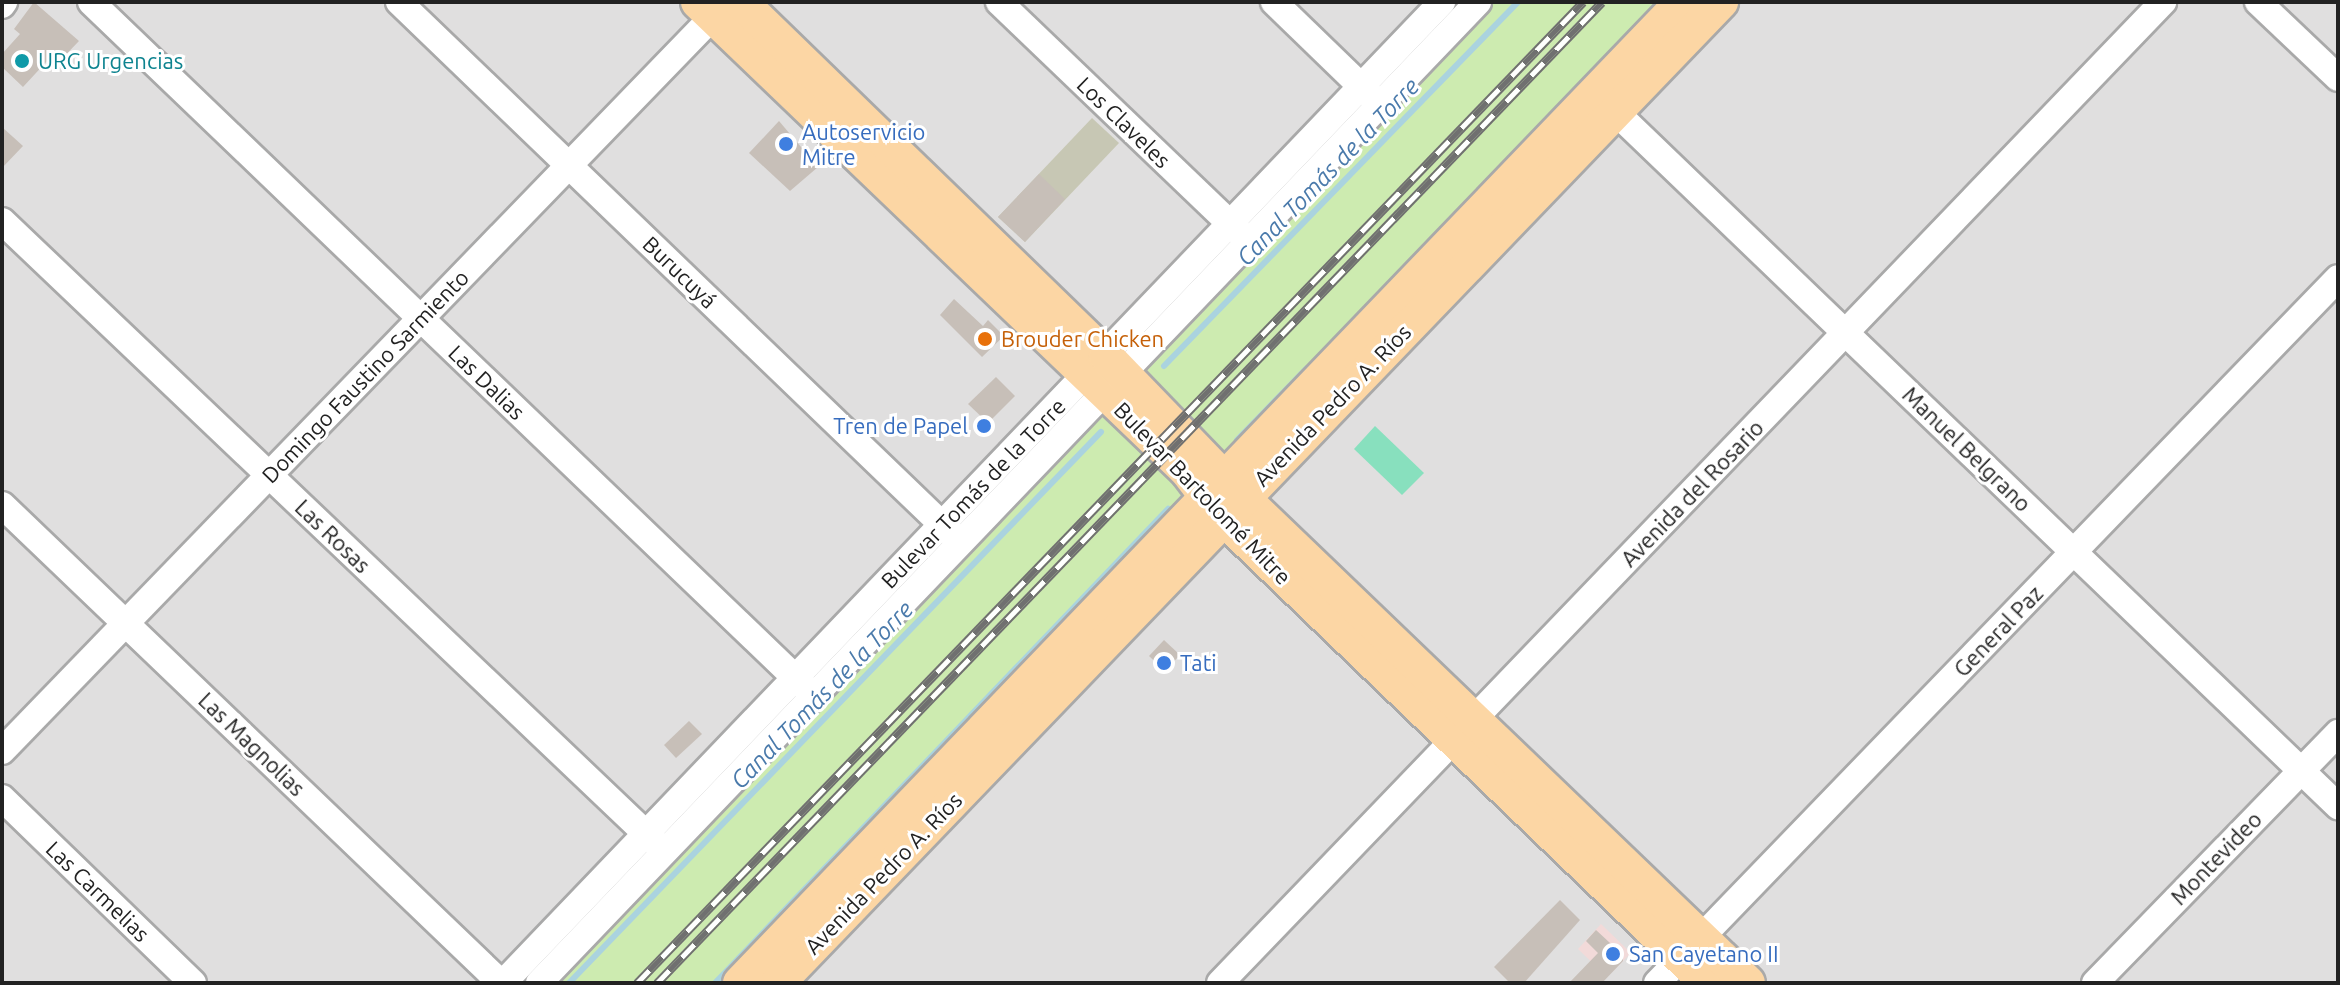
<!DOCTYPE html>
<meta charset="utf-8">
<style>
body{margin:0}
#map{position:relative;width:2340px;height:985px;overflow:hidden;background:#f2efe9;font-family:Ubuntu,sans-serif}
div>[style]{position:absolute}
.residential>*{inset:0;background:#e0dfdf}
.commercial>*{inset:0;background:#f2dad9}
.construction>*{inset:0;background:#c7c7b4}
.grass>*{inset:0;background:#cdebb0}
.pitch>*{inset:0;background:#88e0be}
.stream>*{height:6px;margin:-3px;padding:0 3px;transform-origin:3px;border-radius:3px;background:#aad3df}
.building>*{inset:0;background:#c7bfb8}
.roads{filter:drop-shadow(2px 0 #a9a9a9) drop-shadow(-2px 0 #a9a9a9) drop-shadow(0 2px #a9a9a9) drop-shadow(0 -2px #a9a9a9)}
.minor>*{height:26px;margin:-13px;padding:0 13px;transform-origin:13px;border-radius:13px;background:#fff}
.major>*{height:34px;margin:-17px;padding:0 17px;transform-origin:17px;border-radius:17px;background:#fcd6a4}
.rail>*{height:9px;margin-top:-4.5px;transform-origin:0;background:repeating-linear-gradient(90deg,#fff 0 18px,#707070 0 36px);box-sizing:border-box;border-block:2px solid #707070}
.dots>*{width:22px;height:22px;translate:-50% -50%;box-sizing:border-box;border:4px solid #fff;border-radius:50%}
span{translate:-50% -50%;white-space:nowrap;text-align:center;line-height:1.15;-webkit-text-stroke:6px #fff;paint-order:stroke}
.culture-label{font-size:22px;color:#0d838f}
.left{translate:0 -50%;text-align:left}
.street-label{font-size:22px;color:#222}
.shop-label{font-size:22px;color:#366cbe}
.right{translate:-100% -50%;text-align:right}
.food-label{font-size:22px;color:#c56008}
.water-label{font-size:24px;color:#4a7aab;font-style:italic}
.frame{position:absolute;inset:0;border:4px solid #222;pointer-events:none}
</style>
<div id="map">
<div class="residential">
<div style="clip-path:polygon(2px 2px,1478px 2px,539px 983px,2px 983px)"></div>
<div style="clip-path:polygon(1682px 2px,2338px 2px,2338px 983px,740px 983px)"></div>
</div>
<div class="commercial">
<div style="clip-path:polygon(1601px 924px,1631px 953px,1607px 977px,1578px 949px)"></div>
</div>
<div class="construction">
<div style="clip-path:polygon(1092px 118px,1119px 143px,1025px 242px,998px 217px)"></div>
</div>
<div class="grass">
<div style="clip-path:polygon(1478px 2px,1721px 2px,778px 983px,539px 983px)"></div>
</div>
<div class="pitch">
<div style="clip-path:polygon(1375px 426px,1424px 473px,1402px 495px,1354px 449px)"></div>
</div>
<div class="stream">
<div style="left:1164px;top:366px;width:508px;rotate:-45.8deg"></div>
<div style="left:1237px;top:440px;width:100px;rotate:-45.8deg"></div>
<div style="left:569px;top:983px;width:766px;rotate:-46.01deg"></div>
<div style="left:715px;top:983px;width:656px;rotate:-46.3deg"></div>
</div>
<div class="building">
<div style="clip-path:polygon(34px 2px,79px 41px,55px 66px,48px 60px,23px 87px,2px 67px,2px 54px,20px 34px,14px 29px)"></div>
<div style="clip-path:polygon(779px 121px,818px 167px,790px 191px,749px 153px)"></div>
<div style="clip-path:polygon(2px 127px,23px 146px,2px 168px)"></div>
<div style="clip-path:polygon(1039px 174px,1065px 199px,1025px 242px,998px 217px)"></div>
<div style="clip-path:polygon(954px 299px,983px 326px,988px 320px,1004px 336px,982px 357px,940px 315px)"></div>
<div style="clip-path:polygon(996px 377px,1015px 396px,988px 423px,968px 404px)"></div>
<div style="clip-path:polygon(1164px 640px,1180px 655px,1165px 671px,1149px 656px)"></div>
<div style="clip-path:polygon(689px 721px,702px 734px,676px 758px,664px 745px)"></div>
<div style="clip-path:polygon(1560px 900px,1580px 920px,1524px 983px,1510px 983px,1494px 967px)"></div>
<div style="clip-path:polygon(1596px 930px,1623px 955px,1623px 961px,1602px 983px,1569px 983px,1598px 953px,1586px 941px)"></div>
</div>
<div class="roads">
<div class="minor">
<div style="left:91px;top:2px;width:992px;rotate:43.82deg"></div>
<div style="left:399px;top:2px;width:773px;rotate:43.9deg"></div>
<div style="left:999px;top:2px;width:338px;rotate:43.8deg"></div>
<div style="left:1274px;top:2px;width:136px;rotate:44.1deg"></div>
<div style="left:2258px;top:2px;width:110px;rotate:43.5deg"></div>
<div style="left:2px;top:5px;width:4px;rotate:-56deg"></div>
<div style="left:1602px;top:99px;width:1021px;rotate:43.85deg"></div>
<div style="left:2px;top:221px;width:904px;rotate:43.57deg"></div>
<div style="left:2px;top:505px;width:691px;rotate:43.77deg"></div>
<div style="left:2px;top:751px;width:1041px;rotate:-45.93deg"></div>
<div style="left:2px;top:798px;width:266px;rotate:44.1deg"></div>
<div style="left:503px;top:983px;width:1358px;rotate:-46.25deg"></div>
<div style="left:539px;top:983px;width:1358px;rotate:-46.25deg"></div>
<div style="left:1220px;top:983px;width:1361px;rotate:-46.13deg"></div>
<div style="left:1657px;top:983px;width:980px;rotate:-45.99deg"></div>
<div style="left:2095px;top:983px;width:349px;rotate:-45.8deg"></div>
</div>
<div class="major">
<div style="left:698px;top:2px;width:678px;rotate:43.8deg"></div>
<div style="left:1187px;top:471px;width:59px;rotate:52.5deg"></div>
<div style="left:1223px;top:518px;width:671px;rotate:43.85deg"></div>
<div style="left:741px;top:2px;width:508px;rotate:44.12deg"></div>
<div style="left:1106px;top:356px;width:197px;rotate:46deg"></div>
<div style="left:1243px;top:498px;width:700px;rotate:43.84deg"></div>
<div style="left:740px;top:983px;width:1360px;rotate:-46.16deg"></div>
<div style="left:778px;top:983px;width:1361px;rotate:-46.13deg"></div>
</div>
</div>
<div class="rail">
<div style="left:637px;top:983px;width:1363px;rotate:-46.04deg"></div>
<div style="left:657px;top:983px;width:1362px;rotate:-46.07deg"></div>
</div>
<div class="dots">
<div style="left:22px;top:61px;background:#0f9aa8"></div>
<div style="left:786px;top:144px;background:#3f7fe0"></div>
<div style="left:985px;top:339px;background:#e8710a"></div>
<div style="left:984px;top:426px;background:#3f7fe0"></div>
<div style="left:1164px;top:663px;background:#3f7fe0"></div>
<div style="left:1613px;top:954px;background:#3f7fe0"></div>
</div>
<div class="culture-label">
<span class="left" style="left:38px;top:61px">URG Urgencias</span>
</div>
<div class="street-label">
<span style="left:1124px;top:122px;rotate:44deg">Los Claveles</span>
<span style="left:680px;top:272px;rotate:44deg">Burucuyá</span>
<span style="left:365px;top:376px;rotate:-46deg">Domingo Faustino Sarmiento</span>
<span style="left:487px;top:382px;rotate:44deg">Las Dalias</span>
<span style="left:1332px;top:405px;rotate:-46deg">Avenida Pedro A. Ríos</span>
<span style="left:1967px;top:449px;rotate:44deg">Manuel Belgrano</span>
<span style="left:973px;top:493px;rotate:-46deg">Bulevar Tomás de la Torre</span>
<span style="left:1203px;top:493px;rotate:46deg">Bulevar Bartolomé Mitre</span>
<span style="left:1692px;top:493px;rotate:-46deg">Avenida del Rosario</span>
<span style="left:333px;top:536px;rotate:44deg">Las Rosas</span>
<span style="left:1998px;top:631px;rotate:-46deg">General Paz</span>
<span style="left:252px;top:744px;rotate:44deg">Las Magnolias</span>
<span style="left:2216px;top:858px;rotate:-46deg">Montevideo</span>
<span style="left:883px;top:873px;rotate:-46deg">Avenida Pedro A. Ríos</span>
<span style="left:98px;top:891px;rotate:44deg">Las Carmelias</span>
</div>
<div class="shop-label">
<span class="left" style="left:802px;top:144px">Autoservicio<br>Mitre</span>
<span class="right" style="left:968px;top:426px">Tren de Papel</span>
<span class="left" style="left:1180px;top:663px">Tati</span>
<span class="left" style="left:1629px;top:954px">San Cayetano II</span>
</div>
<div class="food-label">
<span class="left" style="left:1001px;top:339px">Brouder Chicken</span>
</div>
<div class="water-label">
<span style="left:1328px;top:172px;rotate:-46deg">Canal Tomás de la Torre</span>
<span style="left:822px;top:695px;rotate:-46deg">Canal Tomás de la Torre</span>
</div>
<div class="frame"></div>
</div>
